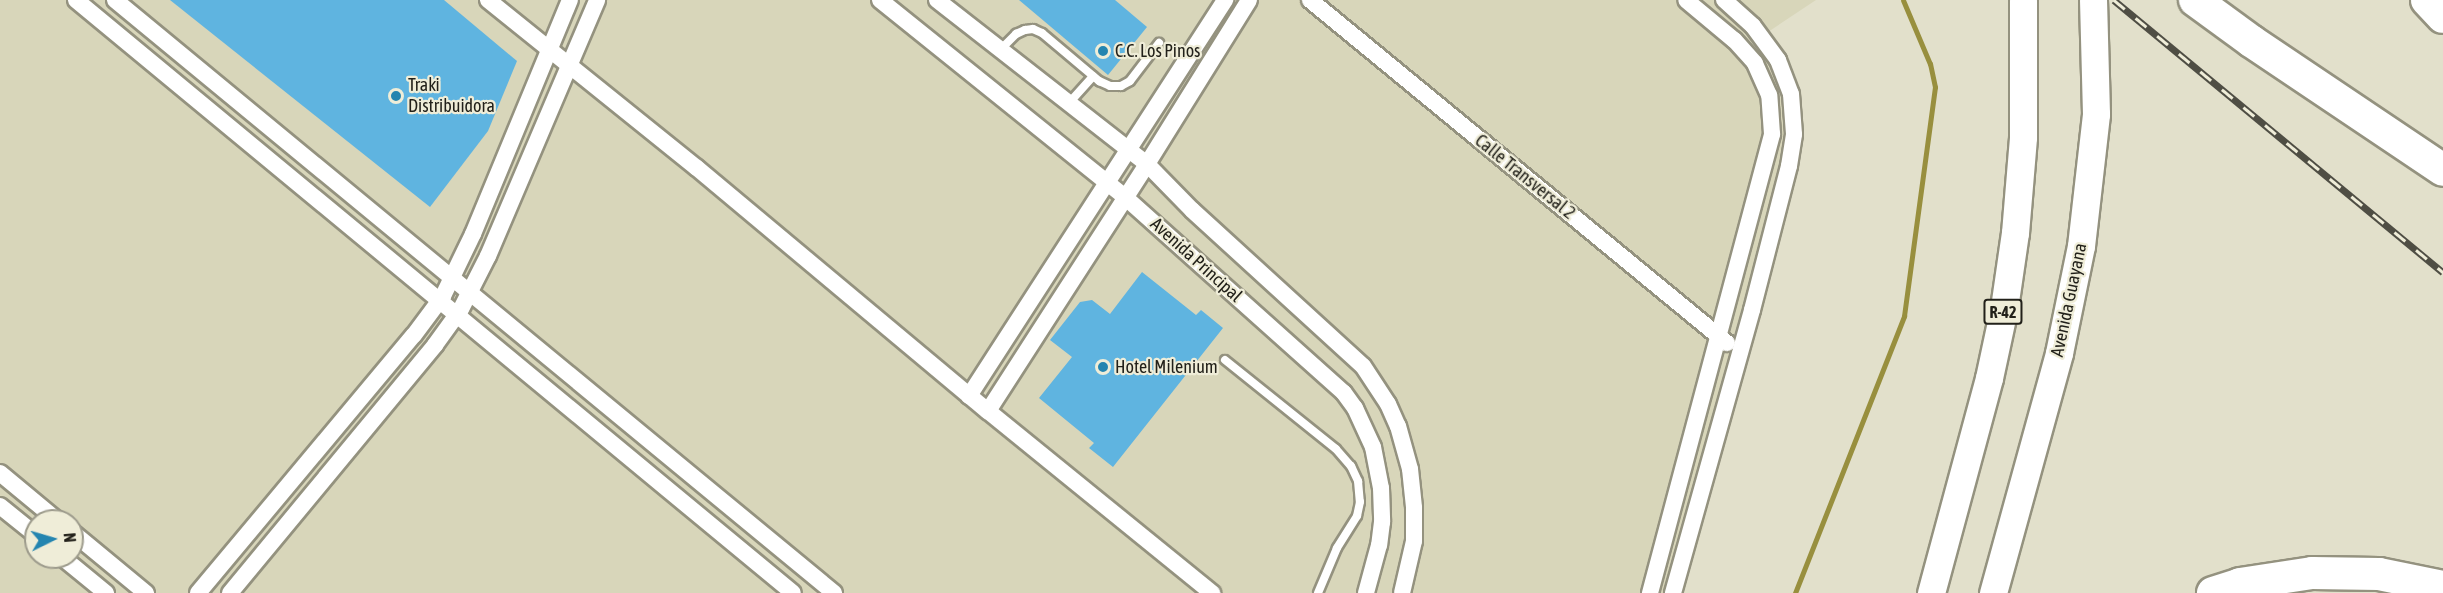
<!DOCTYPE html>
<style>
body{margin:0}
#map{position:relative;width:2443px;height:593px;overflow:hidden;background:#e2e0cb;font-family:"Asap Condensed",sans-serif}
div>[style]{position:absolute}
.built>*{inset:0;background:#d8d6ba}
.stream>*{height:5px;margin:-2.5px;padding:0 2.5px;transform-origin:2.5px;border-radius:2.5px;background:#988f3e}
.building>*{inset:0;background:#5fb4e0}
.roads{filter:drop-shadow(2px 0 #94927f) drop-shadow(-2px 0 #94927f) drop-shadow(0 2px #94927f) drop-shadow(0 -2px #94927f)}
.service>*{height:8px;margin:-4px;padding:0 4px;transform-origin:4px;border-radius:4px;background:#fff}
.minor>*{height:16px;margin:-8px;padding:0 8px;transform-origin:8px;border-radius:8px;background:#fff}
.primary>*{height:27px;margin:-13.5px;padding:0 13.5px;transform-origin:13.5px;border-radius:13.5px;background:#fff}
.motorway>*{height:32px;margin:-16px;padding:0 16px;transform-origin:16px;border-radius:16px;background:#fff}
.rail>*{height:7px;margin-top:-3.5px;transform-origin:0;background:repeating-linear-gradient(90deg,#efedd8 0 14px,#4f4e44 0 28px);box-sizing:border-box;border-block:2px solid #4f4e44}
.dots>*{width:16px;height:16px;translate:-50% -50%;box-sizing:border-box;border:3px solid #efedd8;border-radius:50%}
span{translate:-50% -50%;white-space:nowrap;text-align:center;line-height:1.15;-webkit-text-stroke:4.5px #efedd8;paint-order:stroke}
.shield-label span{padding:2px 4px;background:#efedd8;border:2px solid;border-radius:4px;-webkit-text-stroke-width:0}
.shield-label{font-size:16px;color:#22211a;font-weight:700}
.poi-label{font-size:18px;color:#22211a}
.left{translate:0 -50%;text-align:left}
.street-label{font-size:18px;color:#22211a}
.north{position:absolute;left:24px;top:509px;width:60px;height:60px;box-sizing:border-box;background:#efedd8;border:2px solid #9d9b8c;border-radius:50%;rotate:85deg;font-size:16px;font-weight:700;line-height:24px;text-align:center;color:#22211a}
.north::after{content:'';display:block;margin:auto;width:21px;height:27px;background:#2485b0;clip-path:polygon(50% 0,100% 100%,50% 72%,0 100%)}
</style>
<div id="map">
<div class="built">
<div style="clip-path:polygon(evenodd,0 0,1816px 0,1762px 36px,1795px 123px,1673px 593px,0 593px,0 0,36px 521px,72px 521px,72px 557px,36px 557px,36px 521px)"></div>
</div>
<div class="stream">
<div style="left:1795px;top:593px;width:298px;rotate:-68.5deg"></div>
<div style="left:1904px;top:316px;width:231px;rotate:-82.3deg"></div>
<div style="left:1935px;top:87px;width:24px;rotate:-102deg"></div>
<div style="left:1930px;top:64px;width:69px;rotate:-112.9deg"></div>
</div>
<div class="building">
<div style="clip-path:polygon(170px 0,444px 0,517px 61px,488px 131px,430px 207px)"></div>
<div style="clip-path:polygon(1019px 0,1115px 0,1147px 27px,1108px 75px)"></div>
<div style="clip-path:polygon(1142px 272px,1196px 315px,1201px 310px,1223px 328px,1113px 467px,1089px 448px,1094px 443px,1039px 398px,1072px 357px,1050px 340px,1080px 302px,1092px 300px,1110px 314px)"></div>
</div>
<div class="roads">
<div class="service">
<div style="left:1000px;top:50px;width:23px;rotate:-45deg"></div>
<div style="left:1016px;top:34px;width:10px;rotate:-24deg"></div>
<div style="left:1025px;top:30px;width:8px;rotate:-7deg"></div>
<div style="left:1033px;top:29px;width:10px;rotate:24deg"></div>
<div style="left:1042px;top:33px;width:75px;rotate:40.1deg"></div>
<div style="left:1099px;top:81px;width:12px;rotate:24deg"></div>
<div style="left:1110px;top:86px;width:11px"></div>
<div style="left:1121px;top:86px;width:10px;rotate:-29deg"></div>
<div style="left:1130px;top:81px;width:48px;rotate:-52.7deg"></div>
<div style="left:1069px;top:103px;width:36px;rotate:-48deg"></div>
<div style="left:1225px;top:360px;width:142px;rotate:38.7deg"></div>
<div style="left:1336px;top:449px;width:23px;rotate:49deg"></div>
<div style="left:1351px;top:466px;width:17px;rotate:65deg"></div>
<div style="left:1358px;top:481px;width:21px;rotate:85deg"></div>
<div style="left:1360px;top:502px;width:14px;rotate:102deg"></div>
<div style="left:1357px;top:516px;width:38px;rotate:122deg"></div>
<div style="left:1337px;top:548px;width:49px;rotate:112.9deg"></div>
</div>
<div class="minor">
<div style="left:76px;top:0;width:930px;rotate:39.59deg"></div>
<div style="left:115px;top:0;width:932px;rotate:39.51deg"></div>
<div style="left:488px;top:0;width:268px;rotate:38.8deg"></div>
<div style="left:697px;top:168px;width:379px;rotate:39.9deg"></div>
<div style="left:988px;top:411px;width:289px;rotate:39.1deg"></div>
<div style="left:880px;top:0;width:316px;rotate:38.8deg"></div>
<div style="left:1126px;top:198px;width:292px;rotate:41.8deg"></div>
<div style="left:1344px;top:393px;width:19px;rotate:54deg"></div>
<div style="left:1355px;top:408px;width:43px;rotate:65.2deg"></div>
<div style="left:1373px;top:447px;width:42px;rotate:79deg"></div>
<div style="left:1381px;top:488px;width:34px;rotate:88deg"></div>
<div style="left:1382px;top:522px;width:23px;rotate:97deg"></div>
<div style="left:1379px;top:545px;width:50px;rotate:105.2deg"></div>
<div style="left:937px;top:0;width:266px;rotate:38deg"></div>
<div style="left:1147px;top:164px;width:64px;rotate:45.6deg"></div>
<div style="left:1192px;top:210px;width:231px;rotate:42.4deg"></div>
<div style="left:1363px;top:366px;width:45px;rotate:56.7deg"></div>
<div style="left:1388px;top:404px;width:24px;rotate:66deg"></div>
<div style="left:1398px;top:426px;width:45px;rotate:74.4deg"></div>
<div style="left:1410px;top:469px;width:39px;rotate:84deg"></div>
<div style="left:1414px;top:508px;width:33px;rotate:90deg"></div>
<div style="left:1414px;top:541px;width:53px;rotate:103deg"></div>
<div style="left:1310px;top:0;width:540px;rotate:39.44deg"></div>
<div style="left:969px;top:396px;width:472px;rotate:-57.1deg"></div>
<div style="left:988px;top:411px;width:294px;rotate:-57.2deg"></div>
<div style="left:1147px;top:164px;width:193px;rotate:-58.1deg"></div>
<div style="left:0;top:473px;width:75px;rotate:39.6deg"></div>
<div style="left:0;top:506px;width:46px;rotate:38.9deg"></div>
<div style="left:72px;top:532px;width:96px;rotate:39.5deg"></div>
<div style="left:62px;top:557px;width:57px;rotate:39.3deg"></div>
<div style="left:198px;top:593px;width:336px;rotate:-50.1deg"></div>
<div style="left:414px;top:335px;width:49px;rotate:-53.4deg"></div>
<div style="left:443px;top:296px;width:69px;rotate:-64.2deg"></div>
<div style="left:473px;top:234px;width:253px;rotate:-67.5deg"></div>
<div style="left:230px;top:593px;width:322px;rotate:-50.4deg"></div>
<div style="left:435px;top:345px;width:44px;rotate:-54.2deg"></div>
<div style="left:461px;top:309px;width:59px;rotate:-63deg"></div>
<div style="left:488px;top:256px;width:278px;rotate:-66.9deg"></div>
<div style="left:1650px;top:593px;width:475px;rotate:-75.1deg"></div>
<div style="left:1772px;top:134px;width:39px;rotate:-94deg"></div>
<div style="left:1769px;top:95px;width:35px;rotate:-114deg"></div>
<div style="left:1755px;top:63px;width:31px;rotate:-132deg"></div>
<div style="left:1734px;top:40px;width:62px;rotate:-140.2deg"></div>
<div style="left:1673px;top:593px;width:294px;rotate:-74.4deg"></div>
<div style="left:1752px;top:310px;width:149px;rotate:-75.6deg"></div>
<div style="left:1789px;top:166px;width:32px;rotate:-81deg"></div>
<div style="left:1794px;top:134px;width:40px;rotate:-94.3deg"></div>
<div style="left:1791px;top:94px;width:36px;rotate:-111deg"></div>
<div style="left:1778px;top:60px;width:42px;rotate:-126.3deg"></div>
<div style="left:1753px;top:26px;width:39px;rotate:-138deg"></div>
</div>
<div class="primary">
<div style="left:1931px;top:593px;width:223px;rotate:-74.9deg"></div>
<div style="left:1989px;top:378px;width:72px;rotate:-77.9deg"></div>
<div style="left:2004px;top:308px;width:76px;rotate:-81.7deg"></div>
<div style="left:2015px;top:233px;width:96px;rotate:-85.2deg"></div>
<div style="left:2023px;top:137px;width:137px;rotate:-90deg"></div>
<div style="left:1993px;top:593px;width:249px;rotate:-74.6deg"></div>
<div style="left:2059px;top:353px;width:109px;rotate:-78.4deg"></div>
<div style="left:2081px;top:246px;width:133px;rotate:-83.5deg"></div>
<div style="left:2096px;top:114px;width:114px;rotate:-91.5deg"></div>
</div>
<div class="motorway">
<div style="left:2195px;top:0;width:69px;rotate:36.2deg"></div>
<div style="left:2251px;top:41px;width:231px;rotate:33.9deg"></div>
<div style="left:2427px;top:0;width:23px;rotate:47deg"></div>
<div style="left:2213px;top:593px;width:28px;rotate:-18deg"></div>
<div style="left:2240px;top:584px;width:73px;rotate:-8.7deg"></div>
<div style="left:2312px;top:573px;width:67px;rotate:0.9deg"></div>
<div style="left:2379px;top:574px;width:65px;rotate:11.5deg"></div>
</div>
</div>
<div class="rail">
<div style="left:2114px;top:0;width:427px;rotate:39.6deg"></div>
</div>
<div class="dots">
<div style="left:1103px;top:51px;background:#2485b0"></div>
<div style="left:396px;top:96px;background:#2485b0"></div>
<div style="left:1103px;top:367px;background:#2485b0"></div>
</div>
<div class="shield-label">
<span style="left:2003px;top:312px">R-42</span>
</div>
<div class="poi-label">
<span class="left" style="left:1115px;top:51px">C.C. Los Pinos</span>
<span class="left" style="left:408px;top:96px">Traki<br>Distribuidora</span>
<span class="left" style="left:1115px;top:367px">Hotel Milenium</span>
</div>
<div class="street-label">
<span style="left:1525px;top:177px;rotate:39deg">Calle Transversal 2</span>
<span style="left:1196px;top:260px;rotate:42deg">Avenida Principal</span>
<span style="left:2069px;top:300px;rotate:-78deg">Avenida Guayana</span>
</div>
<div class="north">N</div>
</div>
